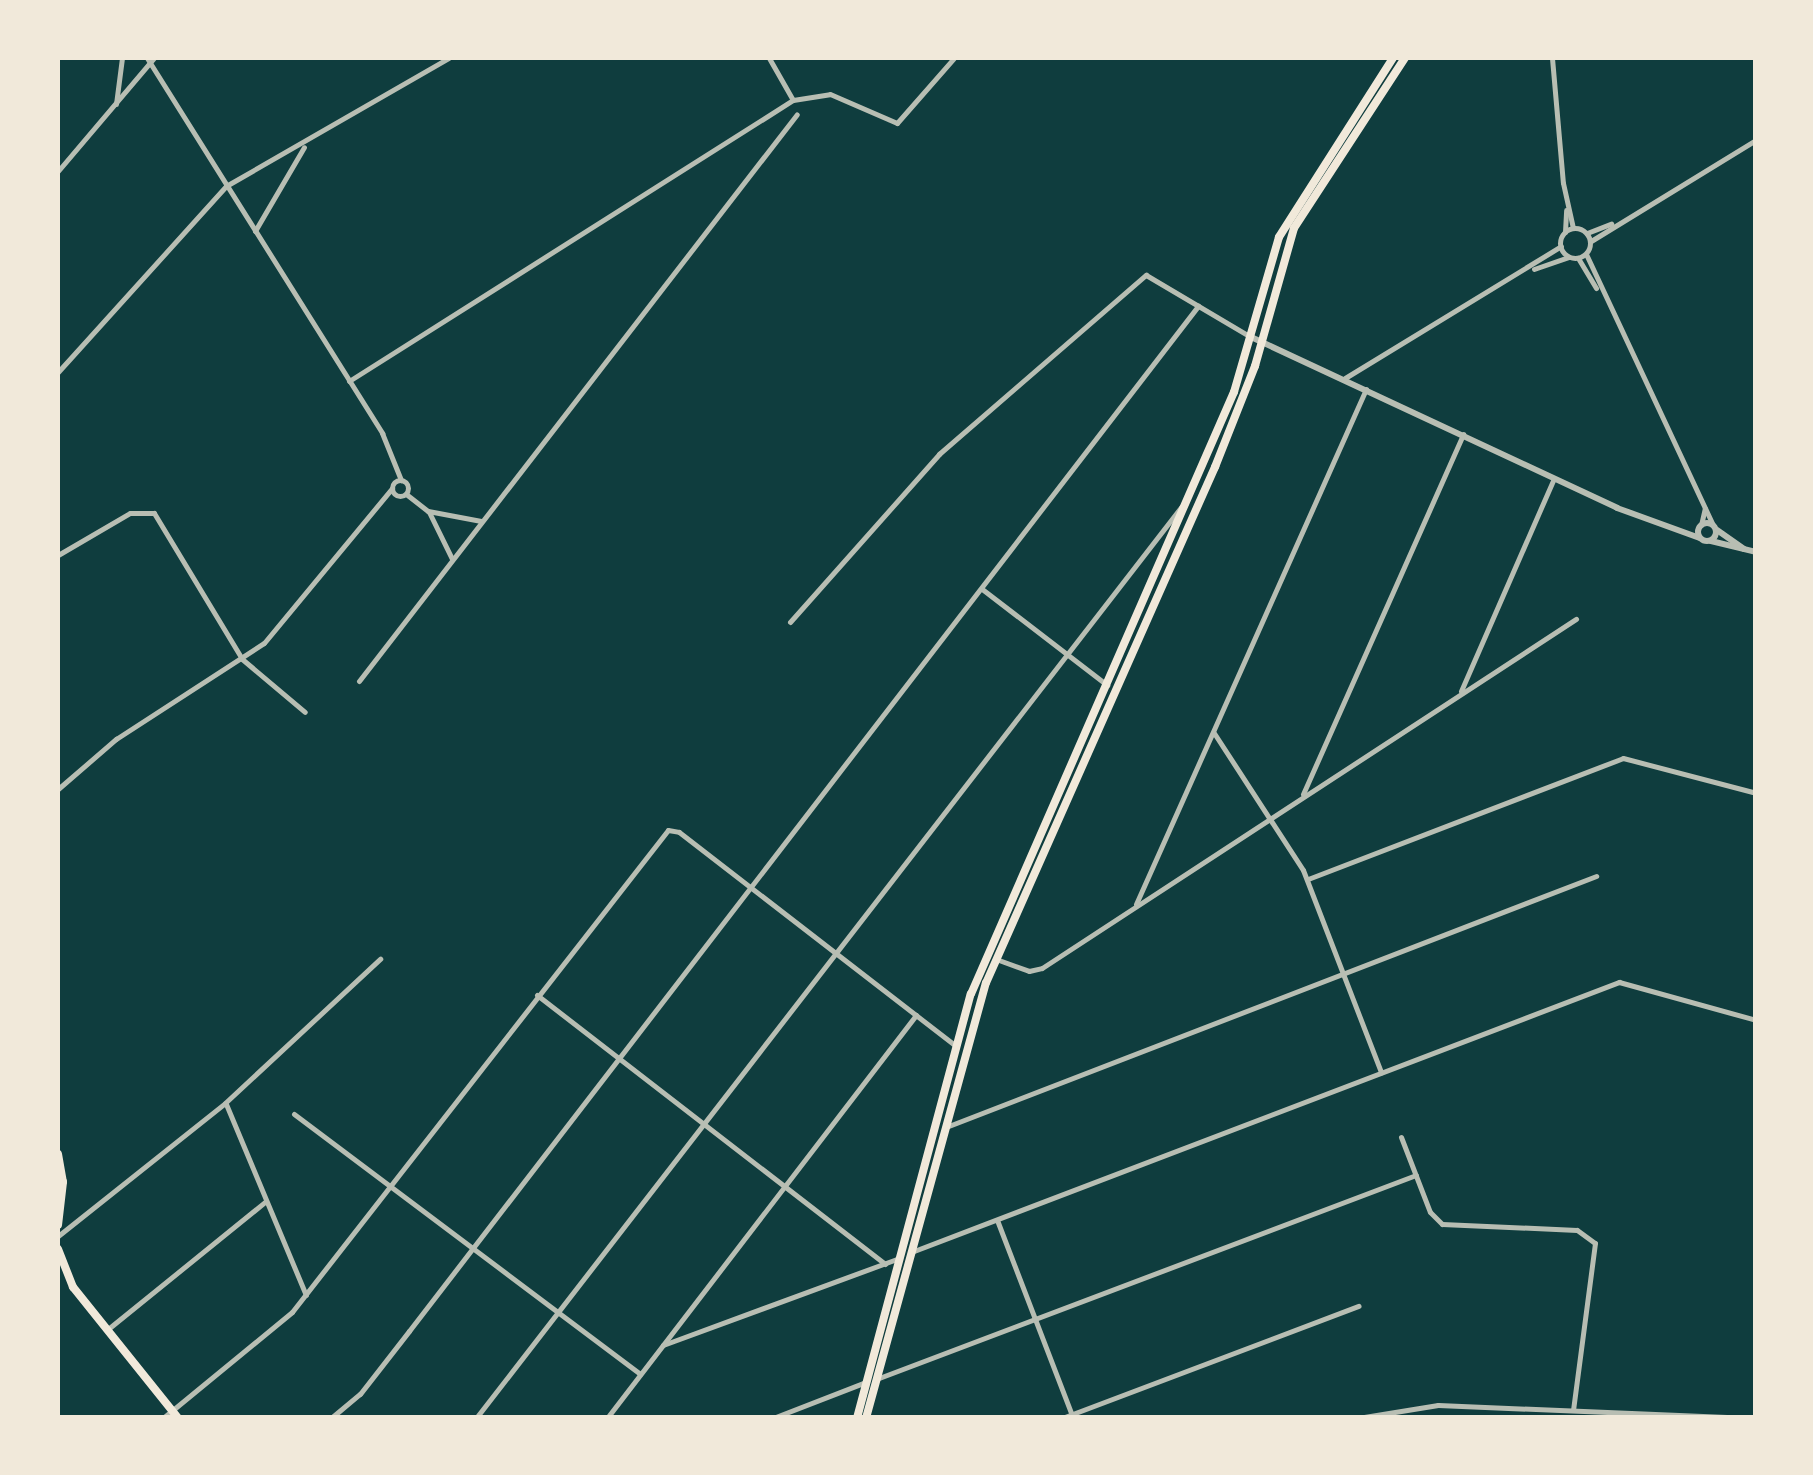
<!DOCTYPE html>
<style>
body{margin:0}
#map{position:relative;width:1813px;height:1475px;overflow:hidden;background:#0f3d3e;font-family:"Alegreya Sans",sans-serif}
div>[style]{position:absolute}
.minor>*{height:5px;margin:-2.5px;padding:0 2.5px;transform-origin:2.5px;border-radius:2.5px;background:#b8beb3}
.minor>.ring{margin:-2.5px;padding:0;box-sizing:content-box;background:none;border:5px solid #b8beb3;border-radius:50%}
.tertiary>*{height:6px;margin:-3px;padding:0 3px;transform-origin:3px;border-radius:3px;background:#b8beb3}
.tertiary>.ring{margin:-3px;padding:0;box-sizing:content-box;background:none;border:6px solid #b8beb3;border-radius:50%}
.secondary>*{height:8px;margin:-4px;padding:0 4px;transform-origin:4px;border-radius:4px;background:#f1e9da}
.primary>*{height:8px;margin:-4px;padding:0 4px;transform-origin:4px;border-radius:4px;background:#f1e9da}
span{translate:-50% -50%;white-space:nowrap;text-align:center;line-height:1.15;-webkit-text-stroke:10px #f1e9da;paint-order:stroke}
.frame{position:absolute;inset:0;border:60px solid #f1e9da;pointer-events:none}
</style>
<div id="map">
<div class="minor">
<div style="left:147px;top:58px;width:443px;rotate:57.9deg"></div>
<div style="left:382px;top:433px;width:51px;rotate:68deg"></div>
<div style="left:769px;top:58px;width:48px;rotate:60.3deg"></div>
<div style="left:793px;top:100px;width:37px;rotate:-9deg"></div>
<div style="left:830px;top:94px;width:73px;rotate:23.4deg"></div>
<div style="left:897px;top:123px;width:86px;rotate:-48.8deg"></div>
<div style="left:1552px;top:58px;width:125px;rotate:85deg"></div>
<div style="left:1563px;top:183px;width:46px;rotate:77.5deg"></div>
<div style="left:116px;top:104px;width:46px;rotate:-82.6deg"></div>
<div style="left:58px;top:171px;width:148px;rotate:-49.7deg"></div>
<div class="ring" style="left:1560px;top:228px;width:25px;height:25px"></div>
<div style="left:255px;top:231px;width:97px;rotate:-59.7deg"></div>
<div style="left:1565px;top:232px;width:22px;rotate:-87deg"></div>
<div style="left:1587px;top:233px;width:26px;rotate:-21deg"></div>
<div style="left:1591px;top:241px;width:193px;rotate:-31.5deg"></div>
<div style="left:1586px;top:254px;width:299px;rotate:64.9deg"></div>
<div style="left:1578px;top:258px;width:35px;rotate:59deg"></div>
<div style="left:1534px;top:269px;width:37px;rotate:-19deg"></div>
<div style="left:58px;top:372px;width:251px;rotate:-47.9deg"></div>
<div style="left:226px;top:186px;width:257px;rotate:-29.9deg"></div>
<div style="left:1345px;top:378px;width:253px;rotate:-31.4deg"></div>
<div style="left:349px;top:381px;width:525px;rotate:-32.33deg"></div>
<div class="ring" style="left:392px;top:480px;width:11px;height:11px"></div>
<div style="left:406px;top:494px;width:28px;rotate:38deg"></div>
<div style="left:428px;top:511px;width:54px;rotate:10.7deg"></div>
<div style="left:429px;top:512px;width:52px;rotate:63.9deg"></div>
<div style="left:1701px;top:525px;width:17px;rotate:-77deg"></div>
<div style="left:58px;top:555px;width:83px;rotate:-30.3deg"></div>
<div style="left:130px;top:513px;width:24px"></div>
<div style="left:154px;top:513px;width:170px;rotate:58.9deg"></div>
<div style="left:242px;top:659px;width:82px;rotate:40.1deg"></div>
<div style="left:982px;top:589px;width:158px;rotate:37.5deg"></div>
<div style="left:790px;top:622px;width:225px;rotate:-48.4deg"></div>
<div style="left:939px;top:454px;width:274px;rotate:-40.9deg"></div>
<div style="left:1146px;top:275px;width:122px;rotate:30.6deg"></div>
<div style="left:359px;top:681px;width:716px;rotate:-52.31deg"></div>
<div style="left:1461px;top:691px;width:232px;rotate:-66.4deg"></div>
<div style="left:1214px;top:733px;width:163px;rotate:57deg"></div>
<div style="left:1303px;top:870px;width:217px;rotate:68.9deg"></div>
<div style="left:58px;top:789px;width:77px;rotate:-40.8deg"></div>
<div style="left:116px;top:739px;width:176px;rotate:-33deg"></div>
<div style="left:264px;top:643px;width:201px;rotate:-50.4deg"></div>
<div style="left:1303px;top:794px;width:394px;rotate:-66deg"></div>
<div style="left:1308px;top:879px;width:337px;rotate:-21deg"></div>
<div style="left:1623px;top:758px;width:138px;rotate:14.7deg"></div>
<div style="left:1136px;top:904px;width:564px;rotate:-65.93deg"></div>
<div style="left:996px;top:959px;width:35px;rotate:20deg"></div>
<div style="left:1029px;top:971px;width:13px;rotate:-13deg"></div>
<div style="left:1042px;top:968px;width:638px;rotate:-33.17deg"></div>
<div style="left:537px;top:995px;width:440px;rotate:37.7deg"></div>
<div style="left:226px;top:1104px;width:207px;rotate:67.3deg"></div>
<div style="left:294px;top:1114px;width:433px;rotate:36.9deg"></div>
<div style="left:946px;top:1127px;width:697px;rotate:-21.11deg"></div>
<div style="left:1401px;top:1137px;width:80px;rotate:68.9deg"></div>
<div style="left:1430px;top:1212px;width:17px;rotate:45deg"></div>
<div style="left:1442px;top:1224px;width:135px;rotate:2.5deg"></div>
<div style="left:1577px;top:1230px;width:22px;rotate:36deg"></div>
<div style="left:1595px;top:1243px;width:167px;rotate:97.5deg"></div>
<div style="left:997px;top:1220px;width:212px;rotate:69deg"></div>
<div style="left:58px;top:1236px;width:213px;rotate:-38.5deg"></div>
<div style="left:225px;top:1103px;width:212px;rotate:-42.9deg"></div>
<div style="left:914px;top:1251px;width:755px;rotate:-20.88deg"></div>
<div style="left:1619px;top:982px;width:142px;rotate:15.5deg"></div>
<div style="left:108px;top:1329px;width:202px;rotate:-39deg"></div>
<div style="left:663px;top:1345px;width:252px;rotate:-20.2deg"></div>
<div style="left:879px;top:1378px;width:574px;rotate:-20.71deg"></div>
<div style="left:163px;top:1418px;width:167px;rotate:-39.4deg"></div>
<div style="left:292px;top:1312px;width:611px;rotate:-52.04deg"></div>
<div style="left:668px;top:830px;width:11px;rotate:10deg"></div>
<div style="left:679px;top:832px;width:350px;rotate:37.7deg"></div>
<div style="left:331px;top:1418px;width:38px;rotate:-40deg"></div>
<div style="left:360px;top:1394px;width:80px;rotate:-52.1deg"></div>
<div style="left:409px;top:1331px;width:1294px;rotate:-52.41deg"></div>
<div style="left:476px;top:1418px;width:1152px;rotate:-52.26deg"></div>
<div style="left:607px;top:1418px;width:508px;rotate:-52.52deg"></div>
<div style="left:773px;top:1418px;width:100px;rotate:-21.2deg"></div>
<div style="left:1062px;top:1418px;width:317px;rotate:-20.7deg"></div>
<div style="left:1358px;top:1418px;width:81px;rotate:-9.2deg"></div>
<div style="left:1438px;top:1405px;width:307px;rotate:2.4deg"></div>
</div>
<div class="tertiary">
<div style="left:1251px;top:337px;width:404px;rotate:25deg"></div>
<div style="left:1617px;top:508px;width:88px;rotate:19.9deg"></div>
<div class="ring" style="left:1698px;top:523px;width:12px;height:12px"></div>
<div style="left:1717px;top:530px;width:33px;rotate:35deg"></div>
<div style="left:1711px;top:541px;width:46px;rotate:13.7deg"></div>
</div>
<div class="secondary">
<div style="left:58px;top:1154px;width:28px;rotate:80deg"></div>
<div style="left:63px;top:1182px;width:43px;rotate:96.6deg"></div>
<div style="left:58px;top:1249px;width:41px;rotate:68.5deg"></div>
<div style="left:73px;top:1287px;width:168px;rotate:51.3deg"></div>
</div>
<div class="primary">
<div style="left:857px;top:1418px;width:439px;rotate:-75deg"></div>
<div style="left:971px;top:994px;width:657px;rotate:-66.4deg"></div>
<div style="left:1234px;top:392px;width:161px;rotate:-73.8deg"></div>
<div style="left:1279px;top:237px;width:212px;rotate:-57.5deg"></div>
<div style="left:866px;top:1418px;width:451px;rotate:-74.6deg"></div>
<div style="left:986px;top:983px;width:565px;rotate:-66.07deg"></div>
<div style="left:1215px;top:467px;width:109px;rotate:-68.4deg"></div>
<div style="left:1255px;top:366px;width:143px;rotate:-74.2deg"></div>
<div style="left:1294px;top:228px;width:203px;rotate:-56.9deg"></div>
</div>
<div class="frame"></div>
</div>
